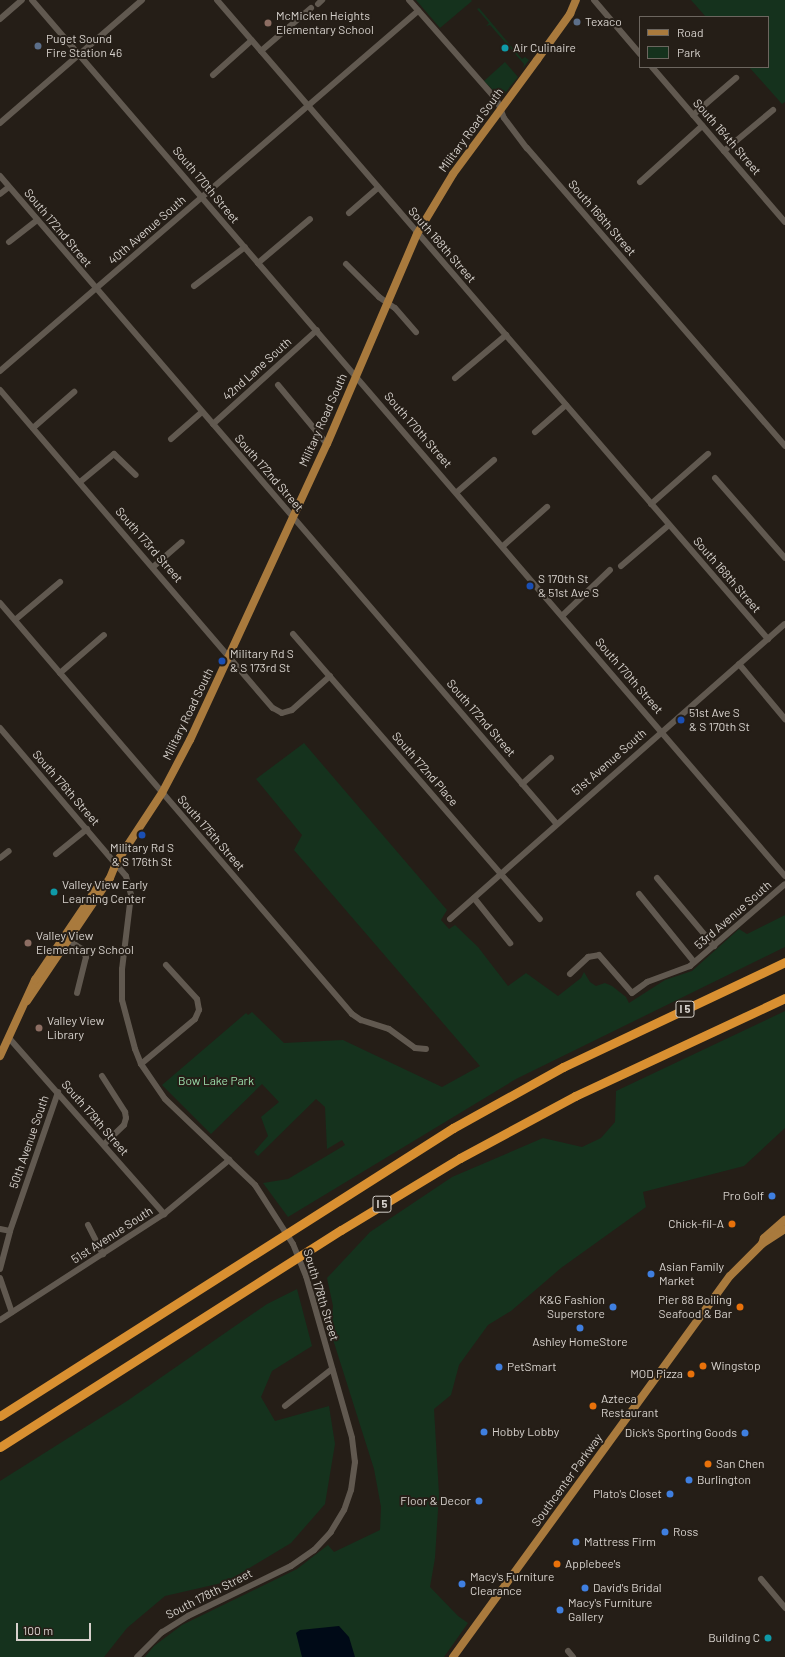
<!DOCTYPE html>
<style>
body{margin:0}
#map{position:relative;width:785px;height:1657px;overflow:hidden;background:#251e17;font-family:Barlow,sans-serif}
div>[style]{position:absolute}
.green>*{inset:0;background:#15321d}
.water>*{inset:0;background:#000a17}
.minor>*{height:6px;margin:-3px;padding:0 3px;transform-origin:3px;border-radius:3px;background:#615950}
.major>*{height:8px;margin:-4px;padding:0 4px;transform-origin:4px;border-radius:4px;background:#a97a3d}
.highway>*{height:9px;margin:-4.5px;padding:0 4.5px;transform-origin:4.5px;border-radius:4.5px;background:#d99031}
.dots>*{width:11px;height:11px;translate:-50% -50%;box-sizing:border-box;border:2px solid #251e17;border-radius:50%}
span{translate:-50% -50%;white-space:nowrap;text-align:center;line-height:1.15;-webkit-text-stroke:4px #251e17;paint-order:stroke}
.shield-label span{padding:1px 3px;background:#251e17;border:1px solid;border-radius:3px;-webkit-text-stroke-width:0}
.shield-label{font-size:11px;color:#d6d1cc;font-weight:700}
.poi-label{font-size:12px;color:#d6d1cc}
.left{translate:0 -50%;text-align:left}
.right{translate:-100% -50%;text-align:right}
.street-label{font-size:12px;color:#d6d1cc}
.park-label{font-size:12px;color:#9cdeac}
.legend{position:absolute;left:639px;top:16px;width:130px;height:52px;box-sizing:border-box;background:#251e17;border:1px solid #6c665f;margin:0;padding:5px 7px;list-style:none;font-size:12px;color:#d6d1cc}
.legend li{display:flex;align-items:center;gap:8px;height:20px}
.legend b{width:20px;border:1px solid #6c665f}
.scale{position:absolute;left:16px;top:1623px;width:75px;height:18px;box-sizing:border-box;border:2px solid #d6d1cc;border-top:0;padding-left:5px;font-size:12px;line-height:14px;white-space:nowrap;color:#d6d1cc;-webkit-text-stroke:3px #251e17;paint-order:stroke}
</style>
<div id="map">
<div class="green">
<div style="clip-path:polygon(416px 0,471px 0,472px 1px,440px 28px)"></div>
<div style="clip-path:polygon(691px 0,785px 0,785px 102px,782px 104px,749px 67px,768px 67px,768px 17px,706px 17px)"></div>
<div style="clip-path:polygon(479px 8px,522px 59px,525px 57px,529px 60px,523px 68px,524px 64px,490px 25px,486px 26px,489px 23px,477px 9px)"></div>
<div style="clip-path:polygon(505px 62px,518px 77px,501px 98px,484px 81px)"></div>
<div style="clip-path:polygon(304px 743px,447px 910px,441px 920px,449px 929px,455px 925px,478px 947px,508px 986px,526px 973px,558px 996px,581px 978px,584px 972px,590px 982px,596px 986px,605px 983px,612px 986px,626px 997px,629px 1003px,665px 980px,692px 971px,739px 929px,747px 934px,785px 915px,785px 947px,516px 1079px,288px 1217px,263px 1183px,288px 1179px,345px 1145px,342px 1140px,327px 1149px,325px 1107px,316px 1099px,258px 1156px,254px 1152px,268px 1136px,261px 1117px,279px 1102px,262px 1084px,211px 1134px,162px 1085px,246px 1013px,248px 1015px,252px 1012px,284px 1043px,343px 1040px,442px 1087px,480px 1066px,294px 850px,302px 835px,256px 779px)"></div>
<div style="clip-path:polygon(785px 1011px,785px 1128px,744px 1166px,643px 1192px,646px 1207px,561px 1268px,511px 1311px,488px 1325px,459px 1365px,451px 1395px,434px 1409px,439px 1494px,435px 1558px,430px 1587px,458px 1616px,468px 1623px,444px 1657px,145px 1657px,154px 1646px,182px 1625px,297px 1569px,328px 1545px,334px 1552px,380px 1530px,381px 1507px,374px 1469px,330px 1330px,333px 1306px,327px 1278px,370px 1232px,452px 1177px,543px 1138px,582px 1147px,601px 1138px,615px 1122px,616px 1091px)"></div>
<div style="clip-path:polygon(297px 1289px,312px 1346px,272px 1371px,261px 1397px,275px 1421px,329px 1406px,335px 1444px,325px 1504px,291px 1543px,226px 1582px,165px 1596px,127px 1628px,104px 1657px,0 1657px,0 1481px,127px 1401px,267px 1304px)"></div>
</div>
<div class="water">
<div style="clip-path:polygon(339px 1626px,349px 1637px,355px 1657px,302px 1657px,296px 1633px,300px 1630px)"></div>
</div>
<div class="minor">
<div style="left:32px;top:0;width:1155px;rotate:49.32deg"></div>
<div style="left:217px;top:0;width:844px;rotate:49.23deg"></div>
<div style="left:409px;top:0;width:133px;rotate:48.7deg"></div>
<div style="left:497px;top:100px;width:19px;rotate:69deg"></div>
<div style="left:504px;top:118px;width:38px;rotate:53deg"></div>
<div style="left:527px;top:148px;width:394px;rotate:49.1deg"></div>
<div style="left:594px;top:0;width:71px;rotate:49.6deg"></div>
<div style="left:318px;top:4px;width:6px;rotate:-45deg"></div>
<div style="left:0;top:19px;width:29px;rotate:-41deg"></div>
<div style="left:261px;top:51px;width:66px;rotate:-40.7deg"></div>
<div style="left:652px;top:67px;width:204px;rotate:49.4deg"></div>
<div style="left:213px;top:75px;width:52px;rotate:-41.9deg"></div>
<div style="left:693px;top:115px;width:57px;rotate:-40.7deg"></div>
<div style="left:0;top:123px;width:188px;rotate:-40.9deg"></div>
<div style="left:724px;top:151px;width:64px;rotate:-39.9deg"></div>
<div style="left:0;top:176px;width:853px;rotate:49.33deg"></div>
<div style="left:640px;top:182px;width:84px;rotate:-42.1deg"></div>
<div style="left:0;top:194px;width:11px;rotate:-38deg"></div>
<div style="left:349px;top:213px;width:38px;rotate:-41deg"></div>
<div style="left:9px;top:242px;width:36px;rotate:-38deg"></div>
<div style="left:258px;top:263px;width:68px;rotate:-40.2deg"></div>
<div style="left:346px;top:264px;width:47px;rotate:45deg"></div>
<div style="left:379px;top:297px;width:19px;rotate:35deg"></div>
<div style="left:395px;top:308px;width:32px;rotate:49deg"></div>
<div style="left:194px;top:286px;width:64px;rotate:-37.4deg"></div>
<div style="left:0;top:371px;width:552px;rotate:-40.74deg"></div>
<div style="left:455px;top:378px;width:67px;rotate:-40.1deg"></div>
<div style="left:278px;top:385px;width:77px;rotate:50.3deg"></div>
<div style="left:0;top:390px;width:419px;rotate:49.4deg"></div>
<div style="left:273px;top:708px;width:10px;rotate:29deg"></div>
<div style="left:282px;top:713px;width:10px;rotate:-17deg"></div>
<div style="left:292px;top:710px;width:51px;rotate:-41.8deg"></div>
<div style="left:213px;top:424px;width:140px;rotate:-42.1deg"></div>
<div style="left:33px;top:428px;width:55px;rotate:-41.3deg"></div>
<div style="left:535px;top:432px;width:41px;rotate:-41.1deg"></div>
<div style="left:171px;top:439px;width:41px;rotate:-41.1deg"></div>
<div style="left:715px;top:478px;width:106px;rotate:48.8deg"></div>
<div style="left:80px;top:482px;width:44px;rotate:-39.5deg"></div>
<div style="left:114px;top:454px;width:30px;rotate:44deg"></div>
<div style="left:457px;top:492px;width:49px;rotate:-40.9deg"></div>
<div style="left:651px;top:504px;width:76px;rotate:-41.3deg"></div>
<div style="left:503px;top:546px;width:59px;rotate:-41.6deg"></div>
<div style="left:621px;top:566px;width:63px;rotate:-40.5deg"></div>
<div style="left:153px;top:567px;width:38px;rotate:-41deg"></div>
<div style="left:0;top:603px;width:541px;rotate:49.42deg"></div>
<div style="left:352px;top:1014px;width:11px;rotate:34deg"></div>
<div style="left:361px;top:1020px;width:29px;rotate:18deg"></div>
<div style="left:389px;top:1029px;width:32px;rotate:36deg"></div>
<div style="left:415px;top:1048px;width:11px;rotate:5deg"></div>
<div style="left:563px;top:615px;width:65px;rotate:-43.8deg"></div>
<div style="left:15px;top:620px;width:59px;rotate:-40.2deg"></div>
<div style="left:293px;top:634px;width:377px;rotate:49.1deg"></div>
<div style="left:739px;top:664px;width:72px;rotate:50.1deg"></div>
<div style="left:60px;top:673px;width:58px;rotate:-40.8deg"></div>
<div style="left:0;top:728px;width:194px;rotate:49.6deg"></div>
<div style="left:126px;top:876px;width:20px;rotate:75deg"></div>
<div style="left:131px;top:895px;width:75px;rotate:96.9deg"></div>
<div style="left:122px;top:969px;width:31px;rotate:90deg"></div>
<div style="left:122px;top:1000px;width:51px;rotate:75.1deg"></div>
<div style="left:135px;top:1049px;width:16px;rotate:68deg"></div>
<div style="left:141px;top:1064px;width:42px;rotate:55.6deg"></div>
<div style="left:165px;top:1099px;width:124px;rotate:43.7deg"></div>
<div style="left:255px;top:1185px;width:70px;rotate:57.2deg"></div>
<div style="left:293px;top:1244px;width:35px;rotate:68deg"></div>
<div style="left:306px;top:1276px;width:168px;rotate:74.1deg"></div>
<div style="left:352px;top:1438px;width:24px;rotate:83deg"></div>
<div style="left:355px;top:1462px;width:28px;rotate:98deg"></div>
<div style="left:351px;top:1490px;width:21px;rotate:109deg"></div>
<div style="left:344px;top:1510px;width:26px;rotate:121deg"></div>
<div style="left:331px;top:1532px;width:25px;rotate:133deg"></div>
<div style="left:314px;top:1550px;width:28px;rotate:145deg"></div>
<div style="left:291px;top:1566px;width:114px;rotate:154.1deg"></div>
<div style="left:188px;top:1616px;width:31px;rotate:148deg"></div>
<div style="left:162px;top:1632px;width:35px;rotate:135deg"></div>
<div style="left:522px;top:784px;width:39px;rotate:-42deg"></div>
<div style="left:56px;top:854px;width:40px;rotate:-39deg"></div>
<div style="left:0;top:858px;width:11px;rotate:-38deg"></div>
<div style="left:657px;top:878px;width:89px;rotate:50deg"></div>
<div style="left:639px;top:894px;width:87px;rotate:51deg"></div>
<div style="left:474px;top:898px;width:58px;rotate:51.3deg"></div>
<div style="left:450px;top:919px;width:446px;rotate:-41.4deg"></div>
<div style="left:65px;top:938px;width:20px;rotate:33deg"></div>
<div style="left:82px;top:949px;width:9px;rotate:63deg"></div>
<div style="left:86px;top:957px;width:37px;rotate:104deg"></div>
<div style="left:570px;top:974px;width:25px;rotate:-43deg"></div>
<div style="left:588px;top:957px;width:11px;rotate:-10deg"></div>
<div style="left:599px;top:955px;width:50px;rotate:49deg"></div>
<div style="left:632px;top:993px;width:19px;rotate:-36deg"></div>
<div style="left:647px;top:982px;width:46px;rotate:-20.4deg"></div>
<div style="left:690px;top:966px;width:125px;rotate:-40.8deg"></div>
<div style="left:9px;top:1038px;width:235px;rotate:48.6deg"></div>
<div style="left:141px;top:1064px;width:70px;rotate:-39.8deg"></div>
<div style="left:195px;top:1019px;width:10px;rotate:-66deg"></div>
<div style="left:199px;top:1010px;width:11px;rotate:-100deg"></div>
<div style="left:197px;top:999px;width:46px;rotate:-132.4deg"></div>
<div style="left:102px;top:1076px;width:43px;rotate:57.4deg"></div>
<div style="left:125px;top:1112px;width:6px;rotate:81deg"></div>
<div style="left:126px;top:1118px;width:7px;rotate:106deg"></div>
<div style="left:124px;top:1125px;width:28px;rotate:136deg"></div>
<div style="left:88px;top:1225px;width:33px;rotate:63deg"></div>
<div style="left:0;top:1229px;width:10px;rotate:11deg"></div>
<div style="left:0;top:1269px;width:39px;rotate:-75deg"></div>
<div style="left:10px;top:1231px;width:147px;rotate:-70.9deg"></div>
<div style="left:0;top:1278px;width:36px;rotate:71deg"></div>
<div style="left:0;top:1320px;width:195px;rotate:-32.9deg"></div>
<div style="left:164px;top:1214px;width:85px;rotate:-39.7deg"></div>
<div style="left:285px;top:1406px;width:60px;rotate:-38.2deg"></div>
<div style="left:761px;top:1579px;width:38px;rotate:50deg"></div>
<div style="left:568px;top:1651px;width:8px;rotate:50deg"></div>
</div>
<div class="major">
<div style="left:27px;top:1001px;width:148px;rotate:-56deg"></div>
<div style="left:110px;top:878px;width:16px;rotate:-68deg"></div>
<div style="left:116px;top:863px;width:84px;rotate:-56.7deg"></div>
<div style="left:162px;top:793px;width:60px;rotate:-62.2deg"></div>
<div style="left:190px;top:740px;width:326px;rotate:-65.2deg"></div>
<div style="left:327px;top:444px;width:228px;rotate:-66.8deg"></div>
<div style="left:417px;top:234px;width:70px;rotate:-59deg"></div>
<div style="left:453px;top:174px;width:142px;rotate:-53.6deg"></div>
<div style="left:537px;top:60px;width:57px;rotate:-54.3deg"></div>
<div style="left:570px;top:14px;width:15px;rotate:-67deg"></div>
<div style="left:0;top:1056px;width:84px;rotate:-65.3deg"></div>
<div style="left:35px;top:980px;width:111px;rotate:-56deg"></div>
<div style="left:762px;top:1244px;width:6px;rotate:-72deg"></div>
<div style="left:764px;top:1238px;width:28px;rotate:-41deg"></div>
<div style="left:453px;top:1657px;width:471px;rotate:-54deg"></div>
<div style="left:730px;top:1276px;width:45px;rotate:-45deg"></div>
<div style="left:762px;top:1244px;width:27px;rotate:-33deg"></div>
</div>
<div class="highway">
<div style="left:0;top:1416px;width:537px;rotate:-32.45deg"></div>
<div style="left:453px;top:1128px;width:126px;rotate:-29deg"></div>
<div style="left:563px;top:1067px;width:246px;rotate:-25.3deg"></div>
<div style="left:0;top:1447px;width:404px;rotate:-32.5deg"></div>
<div style="left:341px;top:1230px;width:139px;rotate:-31.2deg"></div>
<div style="left:460px;top:1158px;width:131px;rotate:-28.3deg"></div>
<div style="left:575px;top:1096px;width:232px;rotate:-25deg"></div>
</div>
<div class="dots">
<div style="left:577px;top:22px;background:#5c6f8a"></div>
<div style="left:268px;top:23px;background:#8d6e63"></div>
<div style="left:38px;top:46px;background:#5c6f8a"></div>
<div style="left:505px;top:48px;background:#0f9aa8"></div>
<div style="left:530px;top:586px;background:#1a4fb4"></div>
<div style="left:222px;top:661px;background:#1a4fb4"></div>
<div style="left:681px;top:720px;background:#1a4fb4"></div>
<div style="left:142px;top:835px;background:#1a4fb4"></div>
<div style="left:54px;top:892px;background:#0f9aa8"></div>
<div style="left:28px;top:943px;background:#8d6e63"></div>
<div style="left:39px;top:1028px;background:#8d6e63"></div>
<div style="left:772px;top:1196px;background:#3f7fe0"></div>
<div style="left:732px;top:1224px;background:#e8710a"></div>
<div style="left:651px;top:1274px;background:#3f7fe0"></div>
<div style="left:613px;top:1307px;background:#3f7fe0"></div>
<div style="left:740px;top:1307px;background:#e8710a"></div>
<div style="left:580px;top:1328px;background:#3f7fe0"></div>
<div style="left:703px;top:1366px;background:#e8710a"></div>
<div style="left:499px;top:1367px;background:#3f7fe0"></div>
<div style="left:691px;top:1374px;background:#e8710a"></div>
<div style="left:593px;top:1406px;background:#e8710a"></div>
<div style="left:484px;top:1432px;background:#3f7fe0"></div>
<div style="left:745px;top:1433px;background:#3f7fe0"></div>
<div style="left:708px;top:1464px;background:#e8710a"></div>
<div style="left:689px;top:1480px;background:#3f7fe0"></div>
<div style="left:670px;top:1494px;background:#3f7fe0"></div>
<div style="left:479px;top:1501px;background:#3f7fe0"></div>
<div style="left:665px;top:1532px;background:#3f7fe0"></div>
<div style="left:576px;top:1542px;background:#3f7fe0"></div>
<div style="left:557px;top:1564px;background:#e8710a"></div>
<div style="left:462px;top:1584px;background:#3f7fe0"></div>
<div style="left:585px;top:1588px;background:#3f7fe0"></div>
<div style="left:560px;top:1610px;background:#3f7fe0"></div>
<div style="left:768px;top:1638px;background:#0f9aa8"></div>
</div>
<div class="shield-label">
<span style="left:685px;top:1009px">I 5</span>
<span style="left:382px;top:1204px">I 5</span>
</div>
<div class="poi-label">
<span class="left" style="left:276px;top:23px">McMicken Heights<br>Elementary School</span>
<span class="left" style="left:585px;top:22px">Texaco</span>
<span class="left" style="left:46px;top:46px">Puget Sound<br>Fire Station 46</span>
<span class="left" style="left:513px;top:48px">Air Culinaire</span>
<span class="left" style="left:538px;top:586px">S 170th St<br>&amp; 51st Ave S</span>
<span class="left" style="left:230px;top:661px">Military Rd S<br>&amp; S 173rd St</span>
<span class="left" style="left:689px;top:720px">51st Ave S<br>&amp; S 170th St</span>
<span style="left:142px;top:855px">Military Rd S<br>&amp; S 176th St</span>
<span class="left" style="left:62px;top:892px">Valley View Early<br>Learning Center</span>
<span class="left" style="left:36px;top:943px">Valley View<br>Elementary School</span>
<span class="left" style="left:47px;top:1028px">Valley View<br>Library</span>
<span class="right" style="left:764px;top:1196px">Pro Golf</span>
<span class="right" style="left:724px;top:1224px">Chick-fil-A</span>
<span class="left" style="left:659px;top:1274px">Asian Family<br>Market</span>
<span class="right" style="left:605px;top:1307px">K&amp;G Fashion<br>Superstore</span>
<span class="right" style="left:732px;top:1307px">Pier 88 Boiling<br>Seafood &amp; Bar</span>
<span style="left:580px;top:1342px">Ashley HomeStore</span>
<span class="left" style="left:711px;top:1366px">Wingstop</span>
<span class="left" style="left:507px;top:1367px">PetSmart</span>
<span class="right" style="left:683px;top:1374px">MOD Pizza</span>
<span class="left" style="left:601px;top:1406px">Azteca<br>Restaurant</span>
<span class="left" style="left:492px;top:1432px">Hobby Lobby</span>
<span class="right" style="left:737px;top:1433px">Dick's Sporting Goods</span>
<span class="left" style="left:716px;top:1464px">San Chen</span>
<span class="left" style="left:697px;top:1480px">Burlington</span>
<span class="right" style="left:662px;top:1494px">Plato's Closet</span>
<span class="right" style="left:471px;top:1501px">Floor &amp; Decor</span>
<span class="left" style="left:673px;top:1532px">Ross</span>
<span class="left" style="left:584px;top:1542px">Mattress Firm</span>
<span class="left" style="left:565px;top:1564px">Applebee's</span>
<span class="left" style="left:470px;top:1584px">Macy's Furniture<br>Clearance</span>
<span class="left" style="left:593px;top:1588px">David's Bridal</span>
<span class="left" style="left:568px;top:1610px">Macy's Furniture<br>Gallery</span>
<span class="right" style="left:760px;top:1638px">Building C</span>
</div>
<div class="street-label">
<span style="left:471px;top:130px;rotate:-54deg">Military Road South</span>
<span style="left:727px;top:137px;rotate:49deg">South 164th Street</span>
<span style="left:206px;top:185px;rotate:50deg">South 170th Street</span>
<span style="left:602px;top:218px;rotate:49deg">South 166th Street</span>
<span style="left:58px;top:228px;rotate:50deg">South 172nd Street</span>
<span style="left:147px;top:230px;rotate:-41deg">40th Avenue South</span>
<span style="left:442px;top:245px;rotate:49deg">South 168th Street</span>
<span style="left:257px;top:369px;rotate:-42deg">42nd Lane South</span>
<span style="left:323px;top:420px;rotate:-66deg">Military Road South</span>
<span style="left:418px;top:430px;rotate:49deg">South 170th Street</span>
<span style="left:269px;top:473px;rotate:49deg">South 172nd Street</span>
<span style="left:149px;top:545px;rotate:49deg">South 173rd Street</span>
<span style="left:727px;top:575px;rotate:49deg">South 168th Street</span>
<span style="left:629px;top:676px;rotate:49deg">South 170th Street</span>
<span style="left:188px;top:714px;rotate:-64deg">Military Road South</span>
<span style="left:481px;top:718px;rotate:49deg">South 172nd Street</span>
<span style="left:609px;top:762px;rotate:-41deg">51st Avenue South</span>
<span style="left:425px;top:769px;rotate:49deg">South 172nd Place</span>
<span style="left:66px;top:788px;rotate:49deg">South 176th Street</span>
<span style="left:211px;top:833px;rotate:49deg">South 175th Street</span>
<span style="left:733px;top:915px;rotate:-41deg">53rd Avenue South</span>
<span style="left:95px;top:1118px;rotate:49deg">South 179th Street</span>
<span style="left:29px;top:1142px;rotate:-71deg">50th Avenue South</span>
<span style="left:112px;top:1235px;rotate:-33deg">51st Avenue South</span>
<span style="left:321px;top:1295px;rotate:73deg">South 178th Street</span>
<span style="left:567px;top:1480px;rotate:-54deg">Southcenter Parkway</span>
<span style="left:209px;top:1594px;rotate:-27deg">South 178th Street</span>
</div>
<div class="park-label">
<span style="left:216px;top:1081px">Bow Lake Park</span>
</div>
<ul class="legend">
<li><b style="height:5px;background:#a97a3d"></b>Road</li>
<li><b style="height:11px;background:#15321d"></b>Park</li>
</ul>
<div class="scale">100 m</div>
</div>
